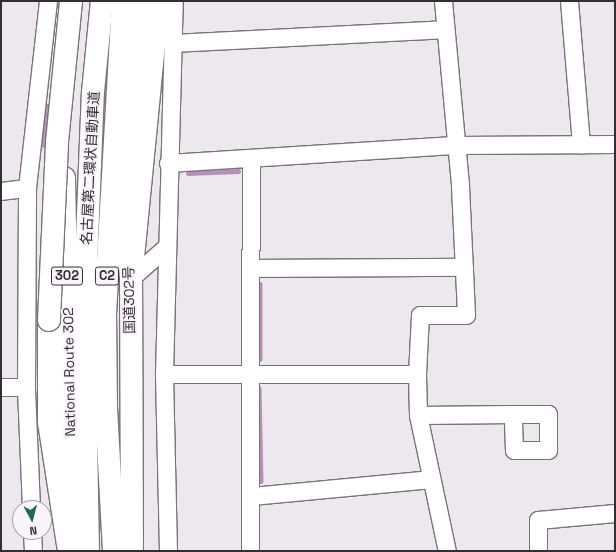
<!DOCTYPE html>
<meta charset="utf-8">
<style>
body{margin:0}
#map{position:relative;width:616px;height:552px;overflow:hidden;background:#ede7ee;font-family:"Space Grotesk","Noto Sans JP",sans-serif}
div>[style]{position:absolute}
.water>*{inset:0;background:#b591b6}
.stream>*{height:4.5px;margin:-2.25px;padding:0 2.25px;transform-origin:2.25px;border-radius:2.25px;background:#b591b6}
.roads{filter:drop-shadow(1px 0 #797379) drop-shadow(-1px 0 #797379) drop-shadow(0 1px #797379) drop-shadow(0 -1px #797379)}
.minor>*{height:17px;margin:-8.5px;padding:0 8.5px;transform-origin:8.5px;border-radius:8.5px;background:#fff}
.trunk>*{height:22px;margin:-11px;padding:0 11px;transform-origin:11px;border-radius:11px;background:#fff}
.motorway>*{height:22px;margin:-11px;padding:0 11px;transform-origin:11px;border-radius:11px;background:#fff}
.bridges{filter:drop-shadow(1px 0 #797379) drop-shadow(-1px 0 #797379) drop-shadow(0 1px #797379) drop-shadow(0 -1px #797379)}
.motorway-bridge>*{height:22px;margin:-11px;padding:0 11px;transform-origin:11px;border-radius:11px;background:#fff}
span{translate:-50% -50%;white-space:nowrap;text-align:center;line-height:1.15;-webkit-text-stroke:4px #fbf5fb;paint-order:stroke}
.shield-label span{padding:1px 3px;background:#fbf5fb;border:1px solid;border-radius:3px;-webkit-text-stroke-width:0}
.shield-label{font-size:13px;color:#312f31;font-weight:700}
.street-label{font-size:14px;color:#312f31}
.frame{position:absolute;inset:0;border:2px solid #312f31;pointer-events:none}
.north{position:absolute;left:12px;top:500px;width:40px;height:40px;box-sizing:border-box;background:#fbf5fb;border:1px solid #aaa6aa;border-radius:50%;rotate:173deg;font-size:11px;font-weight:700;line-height:16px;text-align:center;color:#312f31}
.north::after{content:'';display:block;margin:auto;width:14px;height:18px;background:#256758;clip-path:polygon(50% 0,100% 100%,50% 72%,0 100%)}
</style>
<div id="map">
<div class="water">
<div style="clip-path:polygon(46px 104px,51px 104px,45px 148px,41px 147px)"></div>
</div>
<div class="stream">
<div style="left:188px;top:173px;width:50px;rotate:-2.3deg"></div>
<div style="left:260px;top:284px;width:75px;rotate:90deg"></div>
<div style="left:259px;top:388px;width:93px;rotate:88.8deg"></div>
</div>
<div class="roads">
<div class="minor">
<div style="left:443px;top:1px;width:186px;rotate:84.7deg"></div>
<div style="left:460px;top:186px;width:129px;rotate:87.3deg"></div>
<div style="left:466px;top:315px;width:46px;rotate:180deg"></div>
<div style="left:420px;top:315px;width:59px;rotate:92.9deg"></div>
<div style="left:417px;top:374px;width:41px;rotate:88.6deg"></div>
<div style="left:418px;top:415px;width:139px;rotate:78deg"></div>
<div style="left:569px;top:1px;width:144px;rotate:85.2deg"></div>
<div style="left:171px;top:43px;width:274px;rotate:-2.9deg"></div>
<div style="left:168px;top:163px;width:290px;rotate:-3.6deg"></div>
<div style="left:457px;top:145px;width:158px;rotate:-0.4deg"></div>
<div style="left:1px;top:191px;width:26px;rotate:-7deg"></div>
<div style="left:253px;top:268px;width:211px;rotate:-0.3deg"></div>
<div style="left:131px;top:278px;width:47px;rotate:-41.5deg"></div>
<div style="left:164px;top:374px;width:253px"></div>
<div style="left:1px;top:387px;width:25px"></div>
<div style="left:418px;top:415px;width:95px;rotate:-0.6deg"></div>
<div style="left:513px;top:414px;width:35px"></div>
<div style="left:548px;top:414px;width:36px;rotate:90deg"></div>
<div style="left:548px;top:450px;width:34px;rotate:180deg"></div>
<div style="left:514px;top:450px;width:36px;rotate:-92deg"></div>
<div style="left:252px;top:496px;width:180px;rotate:-5.4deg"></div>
<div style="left:31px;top:508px;width:121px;rotate:-92.4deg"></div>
<div style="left:26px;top:387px;width:199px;rotate:-89.7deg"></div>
<div style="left:27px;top:188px;width:188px;rotate:-83.6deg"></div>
<div style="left:32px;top:532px;width:19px;rotate:87deg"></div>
<div style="left:168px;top:551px;width:177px;rotate:-91.3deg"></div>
<div style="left:164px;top:374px;width:373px;rotate:-88.5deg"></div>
<div style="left:250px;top:551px;width:392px;rotate:-89.9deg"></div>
<div style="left:538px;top:551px;width:31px;rotate:-90deg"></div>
<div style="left:538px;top:520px;width:77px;rotate:-5.2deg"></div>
</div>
<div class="trunk">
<div style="left:64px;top:178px;width:344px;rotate:88.8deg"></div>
<div style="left:132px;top:551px;width:273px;rotate:-90.2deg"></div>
<div style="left:131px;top:278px;width:89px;rotate:-95.1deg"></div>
<div style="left:123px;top:189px;width:189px;rotate:-85.4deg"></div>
</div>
<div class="motorway">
<div style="left:131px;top:278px;width:278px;rotate:-84.4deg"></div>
<div style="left:49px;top:320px;width:102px;rotate:90deg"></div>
<div style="left:49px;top:422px;width:131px;rotate:81.2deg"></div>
<div style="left:88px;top:551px;width:237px;rotate:-91deg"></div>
<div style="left:84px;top:314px;width:222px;rotate:-87.7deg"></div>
<div style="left:93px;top:92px;width:91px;rotate:-84.4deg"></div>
<div style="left:114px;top:551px;width:143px;rotate:-93.2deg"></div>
<div style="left:106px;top:408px;width:94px;rotate:-90.6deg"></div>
<div style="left:105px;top:314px;width:314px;rotate:-86.7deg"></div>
</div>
</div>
<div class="bridges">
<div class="motorway-bridge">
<div style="left:49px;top:320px;width:178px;rotate:-87.4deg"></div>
<div style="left:57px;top:142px;width:142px;rotate:-84.3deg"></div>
</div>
</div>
<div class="shield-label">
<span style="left:67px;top:276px">302</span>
<span style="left:107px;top:276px">C2</span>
</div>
<div class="street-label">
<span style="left:90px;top:168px;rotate:-87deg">名古屋第二環状自動車道</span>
<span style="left:129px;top:300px;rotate:-91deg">国道302号</span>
<span style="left:69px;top:372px;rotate:-91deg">National Route 302</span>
</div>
<div class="frame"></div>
<div class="north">N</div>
</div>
